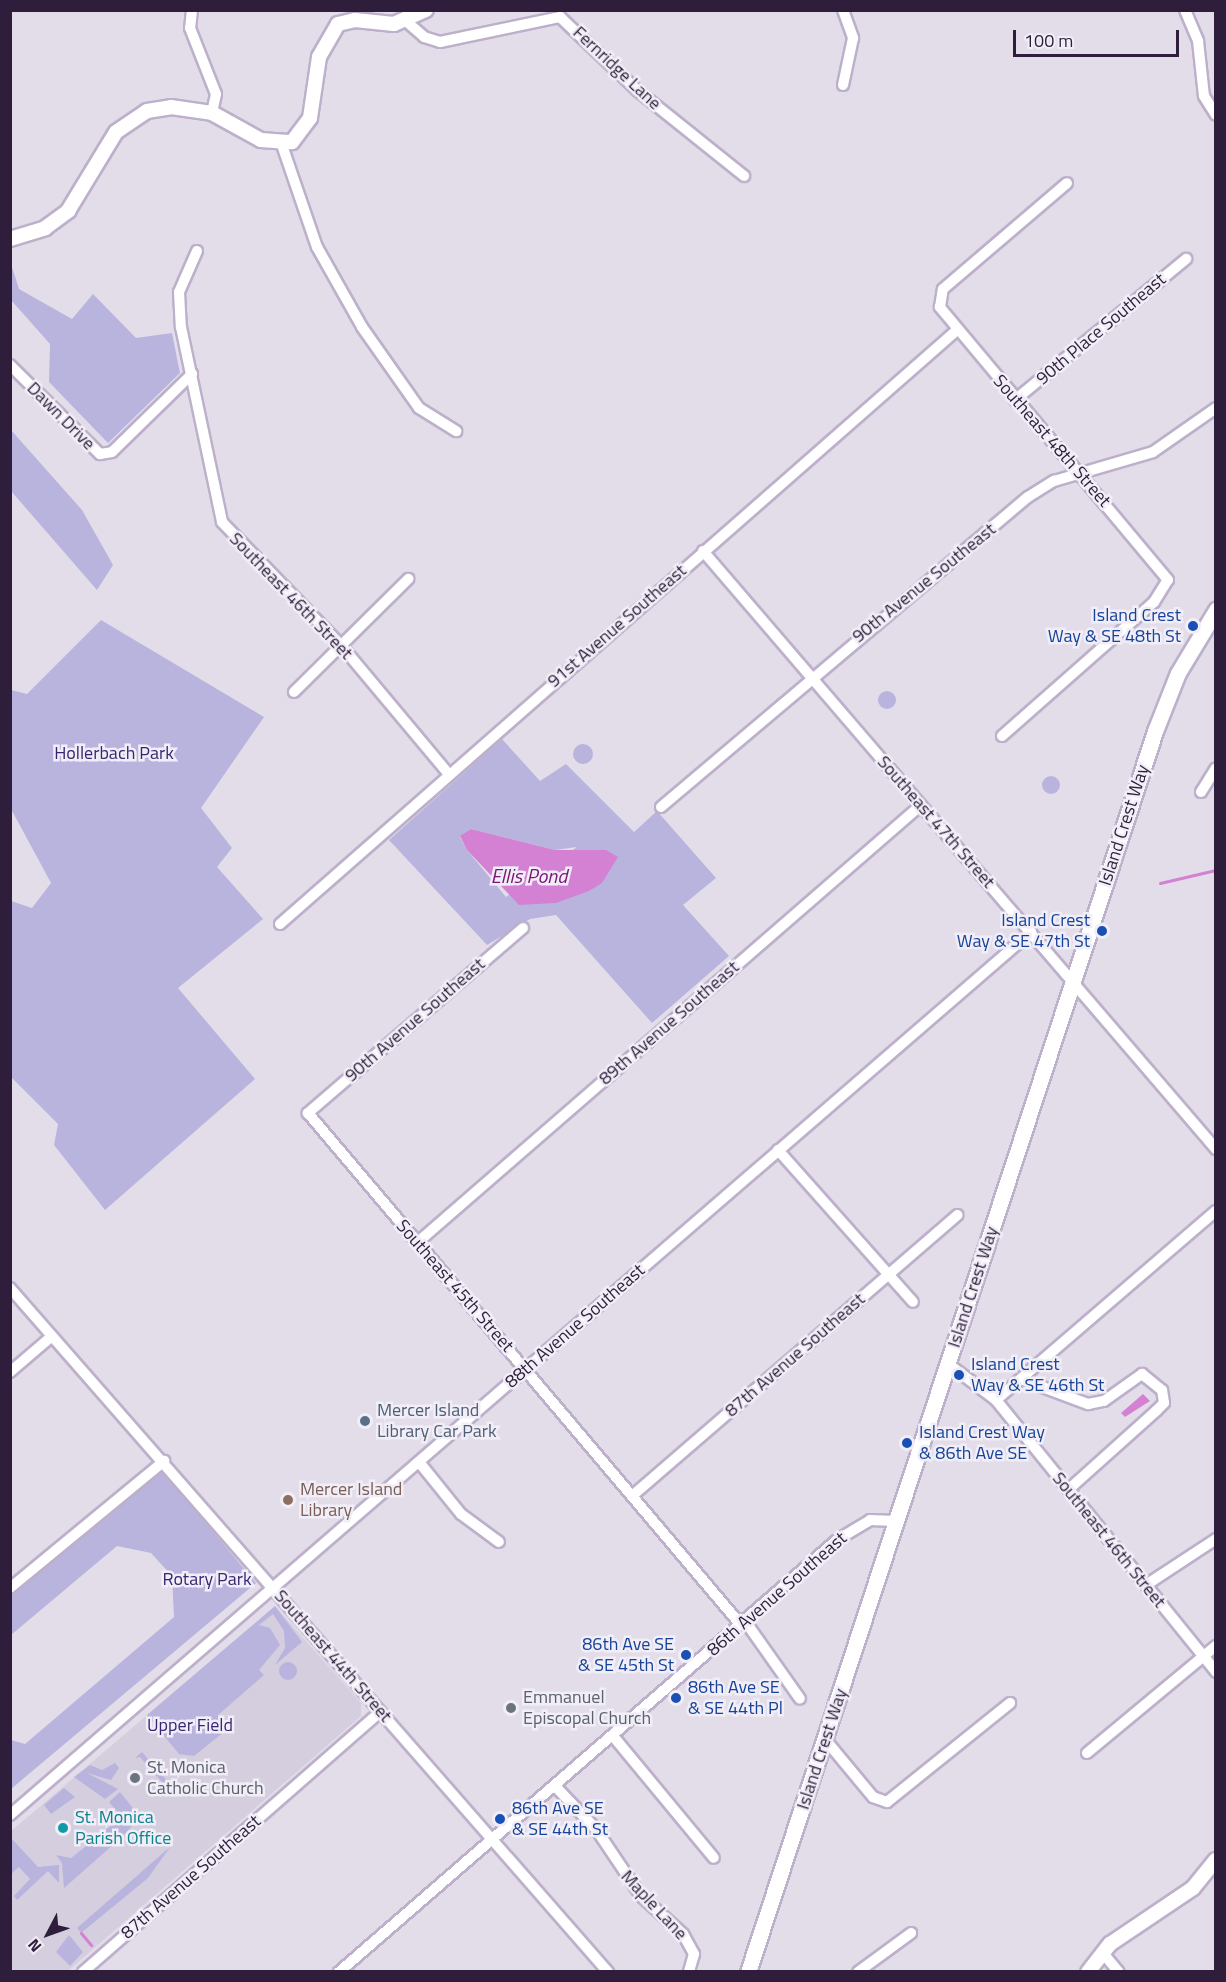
<!DOCTYPE html>
<style>
body{margin:0}
#map{position:relative;width:1226px;height:1982px;overflow:hidden;background:#e3ddea;font-family:"Titillium Web",sans-serif}
div>[style]{position:absolute}
.built>*{inset:0;background:#d5cede}
.green>*{inset:0;background:#b9b4de}
.round{border-radius:50%}
.water>*{inset:0;background:#d481d4}
.stream>*{height:3px;margin:-1.5px;padding:0 1.5px;transform-origin:1.5px;border-radius:1.5px;background:#d481d4}
.roads{filter:drop-shadow(2px 0 #bdb0cb) drop-shadow(-2px 0 #bdb0cb) drop-shadow(0 2px #bdb0cb) drop-shadow(0 -2px #bdb0cb)}
.minor>*{height:10px;margin:-5px;padding:0 5px;transform-origin:5px;border-radius:5px;background:#fff}
.tertiary>*{height:14px;margin:-7px;padding:0 7px;transform-origin:7px;border-radius:7px;background:#fff}
.secondary>*{height:15px;margin:-7.5px;padding:0 7.5px;transform-origin:7.5px;border-radius:7.5px;background:#fff}
.dots>*{width:16px;height:16px;translate:-50% -50%;box-sizing:border-box;border:3px solid #f1eef7;border-radius:50%}
span{translate:-50% -50%;white-space:nowrap;text-align:center;line-height:1.15;-webkit-text-stroke:5px #f1eef7;paint-order:stroke}
.street-label{font-size:18px;color:#2f1e3b}
.transit-label{font-size:18px;color:#164399}
.right{translate:-100% -50%;text-align:right}
.left{translate:0 -50%;text-align:left}
.park-label{font-size:18px;color:#382674}
.service-label{font-size:18px;color:#4e5e75}
.education-label{font-size:18px;color:#785e54}
.worship-label{font-size:18px;color:#5b616d}
.culture-label{font-size:18px;color:#0d838f}
.water-label{font-size:20px;color:#7a1578;font-style:italic}
.frame{position:absolute;inset:0;border:12px solid #2f1e3b;pointer-events:none}
.north{position:absolute;left:18px;top:1904px;width:60px;height:60px;-webkit-text-stroke:4px #f1eef7;paint-order:stroke;rotate:229deg;font-size:16px;font-weight:700;line-height:24px;text-align:center;color:#2f1e3b}
.north::after{content:'';display:block;margin:auto;width:21px;height:27px;background:#2f1e3b;clip-path:polygon(50% 0,100% 100%,50% 72%,0 100%)}
.scale{position:absolute;left:1013px;top:30px;width:166px;height:27px;box-sizing:border-box;border:3px solid #2f1e3b;border-top:0;padding-left:8px;font-size:18px;line-height:21px;white-space:nowrap;color:#2f1e3b;-webkit-text-stroke:4px #f1eef7;paint-order:stroke}
</style>
<div id="map">
<div class="built">
<div style="clip-path:polygon(275px 1606px,361px 1703px,361px 1716px,68px 1971px,11px 1971px,10px 1832px)"></div>
</div>
<div class="green">
<div style="clip-path:polygon(11px 264px,19px 289px,72px 319px,93px 294px,136px 338px,172px 333px,180px 373px,108px 443px,49px 382px,50px 344px,11px 300px)"></div>
<div style="clip-path:polygon(11px 430px,82px 510px,113px 565px,97px 590px,11px 491px)"></div>
<div style="clip-path:polygon(101px 620px,264px 717px,201px 808px,232px 848px,217px 867px,263px 919px,178px 988px,255px 1079px,105px 1210px,54px 1145px,58px 1124px,10px 1076px,11px 901px,32px 908px,51px 883px,11px 809px,11px 690px,27px 694px)"></div>
<div class="round" style="left:878px;top:691px;width:18px;height:18px"></div>
<div style="clip-path:polygon(evenodd,502px 739px,540px 781px,566px 764px,634px 832px,657px 811px,716px 878px,683px 905px,729px 956px,652px 1023px,556px 915px,530px 919px,487px 945px,389px 840px,502px 739px,471px 829px,555px 850px,577px 847px,506px 897px,467px 850px,460px 837px,471px 829px)"></div>
<div class="round" style="left:573px;top:744px;width:20px;height:20px"></div>
<div class="round" style="left:1042px;top:776px;width:18px;height:18px"></div>
<div style="clip-path:polygon(162px 1471px,256px 1583px,11px 1789px,11px 1740px,25px 1744px,174px 1617px,172px 1576px,151px 1553px,117px 1546px,11px 1635px,11px 1596px)"></div>
<div style="clip-path:polygon(275px 1606px,302px 1642px,275px 1665px,285px 1648px,284px 1631px,273px 1614px,259px 1625px,270px 1628px,280px 1645px,259px 1670px,264px 1675px,218px 1715px,229px 1728px,194px 1756px,179px 1754px,147px 1715px)"></div>
<div class="round" style="left:279px;top:1662px;width:18px;height:18px"></div>
<div style="clip-path:polygon(142px 1752px,169px 1783px,180px 1783px,170px 1791px,140px 1757px,135px 1758px)"></div>
<div style="clip-path:polygon(115px 1763px,119px 1768px,111px 1780px,87px 1773px,118px 1789px,105px 1799px,74px 1777px,90px 1765px,102px 1770px)"></div>
<div style="clip-path:polygon(64px 1788px,75px 1797px,51px 1814px,44px 1805px)"></div>
<div style="clip-path:polygon(120px 1792px,140px 1817px,118px 1841px,104px 1839px,99px 1835px,122px 1817px,109px 1802px)"></div>
<div style="clip-path:polygon(11px 1838px,38px 1867px,59px 1865px,59px 1883px,48px 1871px,17px 1900px,14px 1896px,30px 1879px,19px 1867px,11px 1874px)"></div>
<div style="clip-path:polygon(94px 1840px,114px 1844px,64px 1888px,62px 1863px,56px 1855px,71px 1858px)"></div>
<div style="clip-path:polygon(170px 1847px,148px 1878px,81px 1933px,77px 1928px)"></div>
<div style="clip-path:polygon(69px 1935px,83px 1952px,70px 1966px,56px 1952px)"></div>
</div>
<div class="water">
<div style="clip-path:polygon(471px 829px,555px 850px,606px 850px,618px 857px,602px 883px,589px 891px,556px 903px,519px 905px,467px 850px,460px 836px)"></div>
<div style="clip-path:polygon(1143px 1394px,1150px 1401px,1125px 1417px,1121px 1413px)"></div>
</div>
<div class="stream">
<div style="left:1160px;top:883px;width:57px;rotate:-13.1deg"></div>
<div style="left:81px;top:1933px;width:16px;rotate:50deg"></div>
</div>
<div class="roads">
<div class="minor">
<div style="left:192px;top:10px;width:18px;rotate:96deg"></div>
<div style="left:190px;top:28px;width:71px;rotate:68.5deg"></div>
<div style="left:216px;top:94px;width:19px;rotate:102deg"></div>
<div style="left:843px;top:10px;width:30px;rotate:70deg"></div>
<div style="left:853px;top:38px;width:48px;rotate:102deg"></div>
<div style="left:1185px;top:10px;width:34px;rotate:67deg"></div>
<div style="left:1198px;top:41px;width:55px;rotate:83.8deg"></div>
<div style="left:1204px;top:96px;width:22px;rotate:58deg"></div>
<div style="left:407px;top:22px;width:23px;rotate:41deg"></div>
<div style="left:424px;top:37px;width:17px;rotate:17deg"></div>
<div style="left:440px;top:42px;width:123px;rotate:-11.8deg"></div>
<div style="left:560px;top:17px;width:108px;rotate:43.5deg"></div>
<div style="left:638px;top:91px;width:136px;rotate:38.7deg"></div>
<div style="left:282px;top:145px;width:108px;rotate:71.1deg"></div>
<div style="left:317px;top:247px;width:92px;rotate:60.6deg"></div>
<div style="left:362px;top:327px;width:99px;rotate:54.9deg"></div>
<div style="left:419px;top:408px;width:44px;rotate:31.9deg"></div>
<div style="left:197px;top:251px;width:45px;rotate:113.7deg"></div>
<div style="left:179px;top:292px;width:35px;rotate:87deg"></div>
<div style="left:181px;top:327px;width:199px;rotate:78.1deg"></div>
<div style="left:222px;top:522px;width:170px;rotate:46deg"></div>
<div style="left:340px;top:644px;width:168px;rotate:50.1deg"></div>
<div style="left:10px;top:365px;width:127px;rotate:44.7deg"></div>
<div style="left:100px;top:454px;width:12px;rotate:-9deg"></div>
<div style="left:112px;top:452px;width:112px;rotate:-44.3deg"></div>
<div style="left:1015px;top:400px;width:222px;rotate:-39.5deg"></div>
<div style="left:703px;top:551px;width:788px;rotate:49.38deg"></div>
<div style="left:294px;top:692px;width:161px;rotate:-44.7deg"></div>
<div style="left:1002px;top:736px;width:203px;rotate:-41.4deg"></div>
<div style="left:1154px;top:602px;width:26px;rotate:-58deg"></div>
<div style="left:1168px;top:580px;width:356px;rotate:-129.9deg"></div>
<div style="left:940px;top:307px;width:18px;rotate:-81deg"></div>
<div style="left:943px;top:289px;width:163px;rotate:-40.5deg"></div>
<div style="left:1201px;top:792px;width:28px;rotate:-58deg"></div>
<div style="left:661px;top:807px;width:480px;rotate:-40.2deg"></div>
<div style="left:1028px;top:497px;width:31px;rotate:-32deg"></div>
<div style="left:1054px;top:481px;width:103px;rotate:-16.3deg"></div>
<div style="left:1153px;top:452px;width:77px;rotate:-34.9deg"></div>
<div style="left:280px;top:924px;width:901px;rotate:-41.26deg"></div>
<div style="left:523px;top:928px;width:284px;rotate:139.3deg"></div>
<div style="left:308px;top:1113px;width:671px;rotate:49.78deg"></div>
<div style="left:778px;top:1150px;width:203px;rotate:48.4deg"></div>
<div style="left:418px;top:1242px;width:666px;rotate:-40.98deg"></div>
<div style="left:10px;top:1288px;width:909px;rotate:48.84deg"></div>
<div style="left:947px;top:1363px;width:61px;rotate:37.1deg"></div>
<div style="left:996px;top:1400px;width:350px;rotate:51deg"></div>
<div style="left:10px;top:1372px;width:55px;rotate:-40.6deg"></div>
<div style="left:1021px;top:1379px;width:72px;rotate:20.5deg"></div>
<div style="left:1088px;top:1404px;width:16px;rotate:-11deg"></div>
<div style="left:1104px;top:1401px;width:47px;rotate:-35.4deg"></div>
<div style="left:1142px;top:1374px;width:26px;rotate:39deg"></div>
<div style="left:1162px;top:1390px;width:13px;rotate:81deg"></div>
<div style="left:1164px;top:1403px;width:11px;rotate:135deg"></div>
<div style="left:1156px;top:1411px;width:117px;rotate:138.1deg"></div>
<div style="left:996px;top:1400px;width:290px;rotate:-40.7deg"></div>
<div style="left:419px;top:1462px;width:67px;rotate:51.1deg"></div>
<div style="left:461px;top:1514px;width:47px;rotate:36.4deg"></div>
<div style="left:632px;top:1496px;width:430px;rotate:-40.8deg"></div>
<div style="left:1146px;top:1585px;width:84px;rotate:-33.3deg"></div>
<div style="left:10px;top:1588px;width:200px;rotate:-39.5deg"></div>
<div style="left:745px;top:1621px;width:95px;rotate:54.8deg"></div>
<div style="left:613px;top:1736px;width:158px;rotate:50.4deg"></div>
<div style="left:824px;top:1738px;width:77px;rotate:50.3deg"></div>
<div style="left:873px;top:1797px;width:15px;rotate:20deg"></div>
<div style="left:887px;top:1802px;width:158px;rotate:-38.8deg"></div>
<div style="left:1087px;top:1753px;width:168px;rotate:-39.7deg"></div>
<div style="left:555px;top:1786px;width:59px;rotate:46.4deg"></div>
<div style="left:596px;top:1829px;width:81px;rotate:56.1deg"></div>
<div style="left:641px;top:1896px;width:57px;rotate:42.1deg"></div>
<div style="left:683px;top:1934px;width:23px;rotate:61deg"></div>
<div style="left:694px;top:1954px;width:19px;rotate:106deg"></div>
<div style="left:10px;top:1815px;width:1350px;rotate:-40.85deg"></div>
<div style="left:1102px;top:1952px;width:26px;rotate:50deg"></div>
<div style="left:83px;top:1972px;width:395px;rotate:-41.2deg"></div>
<div style="left:339px;top:1972px;width:659px;rotate:-40.94deg"></div>
<div style="left:837px;top:1540px;width:39px;rotate:-31deg"></div>
<div style="left:870px;top:1520px;width:26px;rotate:2deg"></div>
<div style="left:858px;top:1972px;width:66px;rotate:-36.3deg"></div>
</div>
<div class="tertiary">
<div style="left:10px;top:239px;width:37px;rotate:-17deg"></div>
<div style="left:45px;top:228px;width:29px;rotate:-36deg"></div>
<div style="left:68px;top:211px;width:92px;rotate:-58.7deg"></div>
<div style="left:116px;top:132px;width:37px;rotate:-34deg"></div>
<div style="left:147px;top:111px;width:24px;rotate:-9deg"></div>
<div style="left:171px;top:107px;width:41px;rotate:8.3deg"></div>
<div style="left:212px;top:113px;width:56px;rotate:28.9deg"></div>
<div style="left:261px;top:140px;width:31px;rotate:4deg"></div>
<div style="left:292px;top:142px;width:30px;rotate:-53deg"></div>
<div style="left:310px;top:118px;width:62px;rotate:-81.6deg"></div>
<div style="left:319px;top:57px;width:38px;rotate:-60deg"></div>
<div style="left:338px;top:24px;width:17px;rotate:-13deg"></div>
<div style="left:355px;top:20px;width:39px;rotate:6deg"></div>
<div style="left:394px;top:24px;width:35px;rotate:-24deg"></div>
<div style="left:1088px;top:1972px;width:36px;rotate:-52deg"></div>
<div style="left:1110px;top:1944px;width:100px;rotate:-34deg"></div>
<div style="left:1193px;top:1888px;width:36px;rotate:-51deg"></div>
</div>
<div class="secondary">
<div style="left:748px;top:1972px;width:1306px;rotate:-71.84deg"></div>
<div style="left:1155px;top:731px;width:62px;rotate:-68.4deg"></div>
<div style="left:1178px;top:673px;width:74px;rotate:-58.9deg"></div>
</div>
</div>
<div class="dots">
<div style="left:1193px;top:626px;background:#1a4fb4"></div>
<div style="left:1102px;top:931px;background:#1a4fb4"></div>
<div style="left:959px;top:1375px;background:#1a4fb4"></div>
<div style="left:365px;top:1421px;background:#5c6f8a"></div>
<div style="left:907px;top:1443px;background:#1a4fb4"></div>
<div style="left:288px;top:1500px;background:#8d6e63"></div>
<div style="left:686px;top:1655px;background:#1a4fb4"></div>
<div style="left:676px;top:1698px;background:#1a4fb4"></div>
<div style="left:511px;top:1708px;background:#6b7280"></div>
<div style="left:135px;top:1778px;background:#6b7280"></div>
<div style="left:500px;top:1819px;background:#1a4fb4"></div>
<div style="left:63px;top:1828px;background:#0f9aa8"></div>
</div>
<div class="street-label">
<span style="left:617px;top:68px;rotate:43deg">Fernridge Lane</span>
<span style="left:1101px;top:329px;rotate:-40deg">90th Place Southeast</span>
<span style="left:61px;top:416px;rotate:45deg">Dawn Drive</span>
<span style="left:1052px;top:441px;rotate:49deg">Southeast 48th Street</span>
<span style="left:924px;top:583px;rotate:-39deg">90th Avenue Southeast</span>
<span style="left:291px;top:596px;rotate:46deg">Southeast 46th Street</span>
<span style="left:617px;top:626px;rotate:-41deg">91st Avenue Southeast</span>
<span style="left:936px;top:822px;rotate:49deg">Southeast 47th Street</span>
<span style="left:1124px;top:825px;rotate:-72deg">Island Crest Way</span>
<span style="left:415px;top:1020px;rotate:-41deg">90th Avenue Southeast</span>
<span style="left:669px;top:1023px;rotate:-41deg">89th Avenue Southeast</span>
<span style="left:455px;top:1286px;rotate:49deg">Southeast 45th Street</span>
<span style="left:973px;top:1287px;rotate:-72deg">Island Crest Way</span>
<span style="left:575px;top:1326px;rotate:-41deg">88th Avenue Southeast</span>
<span style="left:795px;top:1355px;rotate:-41deg">87th Avenue Southeast</span>
<span style="left:1109px;top:1540px;rotate:51deg">Southeast 46th Street</span>
<span style="left:777px;top:1594px;rotate:-41deg">86th Avenue Southeast</span>
<span style="left:333px;top:1656px;rotate:49deg">Southeast 44th Street</span>
<span style="left:822px;top:1749px;rotate:-72deg">Island Crest Way</span>
<span style="left:191px;top:1877px;rotate:-41deg">87th Avenue Southeast</span>
<span style="left:654px;top:1905px;rotate:47deg">Maple Lane</span>
</div>
<div class="transit-label">
<span class="right" style="left:1181px;top:626px">Island Crest<br>Way &amp; SE 48th St</span>
<span class="right" style="left:1090px;top:931px">Island Crest<br>Way &amp; SE 47th St</span>
<span class="left" style="left:971px;top:1375px">Island Crest<br>Way &amp; SE 46th St</span>
<span class="left" style="left:919px;top:1443px">Island Crest Way<br>&amp; 86th Ave SE</span>
<span class="right" style="left:674px;top:1655px">86th Ave SE<br>&amp; SE 45th St</span>
<span class="left" style="left:688px;top:1698px">86th Ave SE<br>&amp; SE 44th Pl</span>
<span class="left" style="left:512px;top:1819px">86th Ave SE<br>&amp; SE 44th St</span>
</div>
<div class="park-label">
<span style="left:114px;top:753px">Hollerbach Park</span>
<span style="left:207px;top:1579px">Rotary Park</span>
<span style="left:190px;top:1725px">Upper Field</span>
</div>
<div class="service-label">
<span class="left" style="left:377px;top:1421px">Mercer Island<br>Library Car Park</span>
</div>
<div class="education-label">
<span class="left" style="left:300px;top:1500px">Mercer Island<br>Library</span>
</div>
<div class="worship-label">
<span class="left" style="left:523px;top:1708px">Emmanuel<br>Episcopal Church</span>
<span class="left" style="left:147px;top:1778px">St. Monica<br>Catholic Church</span>
</div>
<div class="culture-label">
<span class="left" style="left:75px;top:1828px">St. Monica<br>Parish Office</span>
</div>
<div class="water-label">
<span style="left:529px;top:875px">Ellis Pond</span>
</div>
<div class="frame"></div>
<div class="north">N</div>
<div class="scale">100 m</div>
</div>
